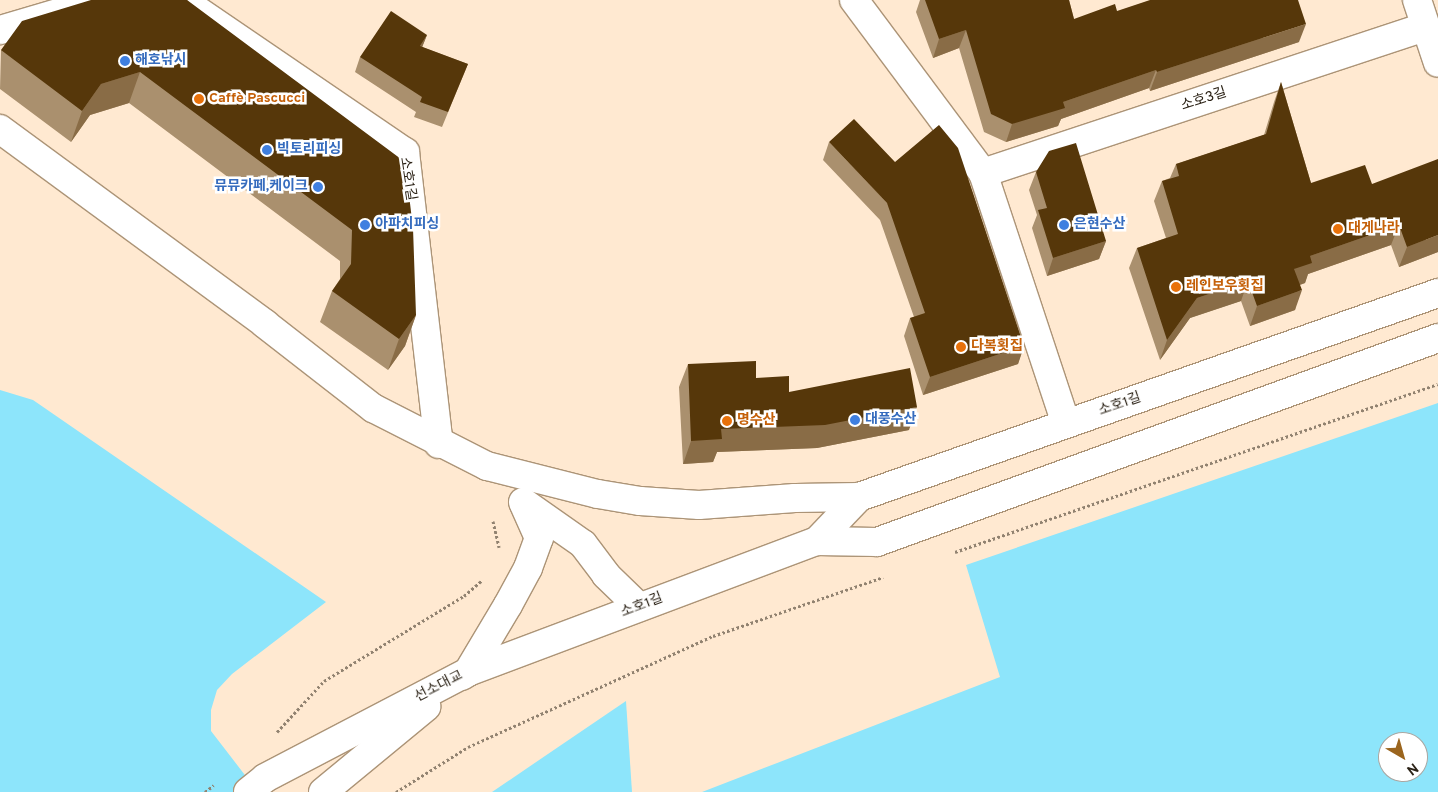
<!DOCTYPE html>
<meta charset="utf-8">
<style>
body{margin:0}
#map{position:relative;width:1438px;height:792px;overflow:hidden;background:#ffe9d1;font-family:Overpass,"Noto Sans KR",sans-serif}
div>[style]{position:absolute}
.water>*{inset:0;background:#8de5fb}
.path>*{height:3px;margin-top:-1.5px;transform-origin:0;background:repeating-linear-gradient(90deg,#918270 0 2.5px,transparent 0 5px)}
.roads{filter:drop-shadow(1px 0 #ac9477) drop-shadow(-1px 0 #ac9477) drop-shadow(0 1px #ac9477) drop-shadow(0 -1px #ac9477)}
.minor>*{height:28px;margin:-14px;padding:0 14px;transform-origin:14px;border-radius:14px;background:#fff}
.tertiary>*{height:28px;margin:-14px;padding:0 14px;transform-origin:14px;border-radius:14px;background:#fff}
.wall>*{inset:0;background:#aa906e}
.shaded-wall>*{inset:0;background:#896c46}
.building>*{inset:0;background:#56370a}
.dots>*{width:14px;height:14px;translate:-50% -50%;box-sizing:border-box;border:2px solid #fff;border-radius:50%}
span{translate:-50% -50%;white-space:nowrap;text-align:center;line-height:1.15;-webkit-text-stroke:5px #fff;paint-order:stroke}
.shop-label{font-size:14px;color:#366cbe;font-weight:700}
.left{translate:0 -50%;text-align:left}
.right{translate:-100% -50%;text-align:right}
.food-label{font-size:14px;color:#c56008;font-weight:700}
.street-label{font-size:14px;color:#2b2216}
.north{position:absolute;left:1378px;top:732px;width:50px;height:50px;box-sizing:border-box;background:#fff;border:1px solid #aaa7a2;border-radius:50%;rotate:142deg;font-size:14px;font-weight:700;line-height:20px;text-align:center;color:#2b2216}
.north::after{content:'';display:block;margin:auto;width:18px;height:22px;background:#9b651e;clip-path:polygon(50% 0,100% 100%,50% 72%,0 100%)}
</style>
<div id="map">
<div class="water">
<div style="clip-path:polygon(0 390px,33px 400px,326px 602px,232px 674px,217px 690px,211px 710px,211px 731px,258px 792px,0 792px)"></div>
<div style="clip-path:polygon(evenodd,1438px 403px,1438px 792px,702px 792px,1000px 677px,966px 565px,1438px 403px,1388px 742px,1418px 742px,1418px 772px,1388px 772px,1388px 742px)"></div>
<div style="clip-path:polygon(626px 701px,632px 792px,492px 792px)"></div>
</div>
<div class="path">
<div style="left:493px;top:521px;width:27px;rotate:77deg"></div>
<div style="left:955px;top:552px;width:511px;rotate:-19.18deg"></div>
<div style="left:277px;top:732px;width:69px;rotate:-47.3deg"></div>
<div style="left:324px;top:681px;width:164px;rotate:-31.3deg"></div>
<div style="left:464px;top:596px;width:23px;rotate:-41deg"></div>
<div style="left:205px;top:792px;width:11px;rotate:-38deg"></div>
<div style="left:396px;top:792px;width:85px;rotate:-32deg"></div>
<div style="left:468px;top:747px;width:269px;rotate:-24.4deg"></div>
<div style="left:713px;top:636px;width:180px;rotate:-19.1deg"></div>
</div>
<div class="roads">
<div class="minor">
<div style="left:182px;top:0;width:270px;rotate:34.3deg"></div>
<div style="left:405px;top:152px;width:294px;rotate:83.4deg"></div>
<div style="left:854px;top:0;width:216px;rotate:53.3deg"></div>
<div style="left:983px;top:173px;width:264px;rotate:71.7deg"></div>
<div style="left:1417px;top:0;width:66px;rotate:71.6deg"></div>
<div style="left:0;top:30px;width:106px;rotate:-16.4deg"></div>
<div style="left:0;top:129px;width:329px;rotate:36.3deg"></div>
<div style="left:265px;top:324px;width:137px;rotate:37.9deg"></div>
<div style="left:373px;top:408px;width:128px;rotate:27deg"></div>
<div style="left:983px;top:173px;width:465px;rotate:-18.3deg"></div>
</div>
<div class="tertiary">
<div style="left:487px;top:466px;width:114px;rotate:14.2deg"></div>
<div style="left:598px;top:494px;width:43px;rotate:9.5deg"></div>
<div style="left:640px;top:501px;width:59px;rotate:3.9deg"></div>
<div style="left:699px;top:505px;width:96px;rotate:-4.2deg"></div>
<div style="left:795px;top:498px;width:64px;rotate:-0.9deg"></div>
<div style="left:523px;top:502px;width:73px;rotate:35deg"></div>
<div style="left:583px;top:544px;width:39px;rotate:53deg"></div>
<div style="left:606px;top:575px;width:46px;rotate:44.1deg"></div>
<div style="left:817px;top:541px;width:61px;rotate:-46.3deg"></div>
<div style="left:859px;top:497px;width:614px;rotate:-19.41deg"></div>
<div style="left:462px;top:676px;width:7px;rotate:-34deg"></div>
<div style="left:468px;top:672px;width:78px;rotate:-59.2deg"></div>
<div style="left:508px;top:605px;width:42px;rotate:-61.6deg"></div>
<div style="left:528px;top:568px;width:32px;rotate:-70deg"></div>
<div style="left:539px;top:538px;width:37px;rotate:-114deg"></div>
<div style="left:248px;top:792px;width:22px;rotate:-39deg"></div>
<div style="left:265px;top:778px;width:229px;rotate:-27.6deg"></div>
<div style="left:468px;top:672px;width:373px;rotate:-20.6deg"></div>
<div style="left:817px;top:541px;width:60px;rotate:1deg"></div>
<div style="left:877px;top:542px;width:597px;rotate:-19.98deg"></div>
<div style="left:323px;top:792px;width:134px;rotate:-39.5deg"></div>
</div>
</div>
<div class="wall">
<div style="clip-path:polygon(187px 0,416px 315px,405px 346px,388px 370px,320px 322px,332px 291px,340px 279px,340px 261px,129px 103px,90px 115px,71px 142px,0 89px,1px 50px)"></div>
<div style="clip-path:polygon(920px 0,1069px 0,1074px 19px,1299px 42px,1150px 91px,1149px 88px,1061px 119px,1058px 126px,1006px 142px,984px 132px,959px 48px,933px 58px,916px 12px)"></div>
<div style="clip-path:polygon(427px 35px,422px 47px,468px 64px,442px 127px,414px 117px,416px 112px,355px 72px,360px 57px)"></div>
<div style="clip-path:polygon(1281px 82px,1311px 183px,1372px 184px,1438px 252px,1399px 267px,1391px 245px,1308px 274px,1305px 283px,1300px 285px,1295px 310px,1250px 326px,1241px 301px,1190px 318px,1160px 360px,1129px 268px,1137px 248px,1166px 238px,1154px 201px,1162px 181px,1170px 178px,1176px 164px,1264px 135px,1274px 102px)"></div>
<div style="clip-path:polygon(829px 142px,1024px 346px,1018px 364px,923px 395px,904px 336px,910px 318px,914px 317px,880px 220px,823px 160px)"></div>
<div style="clip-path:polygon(1036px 172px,1106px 241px,1099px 259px,1047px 276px,1032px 228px,1037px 215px,1029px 190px)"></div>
<div style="clip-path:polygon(688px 364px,756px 378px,789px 392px,909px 430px,817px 448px,717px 452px,713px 462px,683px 464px,679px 387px)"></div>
</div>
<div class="shaded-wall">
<div style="clip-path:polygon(1306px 24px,1299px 42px,1150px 91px,1157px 72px)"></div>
<div style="clip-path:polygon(966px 30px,959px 48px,933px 58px,939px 39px)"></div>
<div style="clip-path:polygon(427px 35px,421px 50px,420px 46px)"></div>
<div style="clip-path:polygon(1156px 70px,1149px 88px,1061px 119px,1058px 126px,1006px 142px,1012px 124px,1063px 102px)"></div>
<div style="clip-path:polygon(140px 72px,129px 103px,90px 115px,71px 142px,82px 111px,101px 84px)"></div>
<div style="clip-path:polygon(1399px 225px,1391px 245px,1308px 274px,1305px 283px,1287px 289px,1294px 269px,1310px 256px)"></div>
<div style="clip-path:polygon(1438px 235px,1438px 252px,1399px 267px,1407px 247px)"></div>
<div style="clip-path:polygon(1106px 241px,1099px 259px,1047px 276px,1053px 258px)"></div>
<div style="clip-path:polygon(1248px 281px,1241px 301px,1190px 318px,1160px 360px,1167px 340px,1197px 298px)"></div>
<div style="clip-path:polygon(1302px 290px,1295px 310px,1250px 326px,1257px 306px)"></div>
<div style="clip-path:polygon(416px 315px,405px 346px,388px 370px,399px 339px)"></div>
<div style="clip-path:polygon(1024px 346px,1018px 364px,923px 395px,930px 377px)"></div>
<div style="clip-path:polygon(917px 407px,909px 430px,817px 448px,717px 452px,713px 462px,683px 464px,691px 441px,721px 429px)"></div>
</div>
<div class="building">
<div style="clip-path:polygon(91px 0,187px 0,405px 162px,413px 228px,416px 315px,399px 339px,332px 291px,351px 264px,352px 230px,140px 72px,101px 84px,82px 111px,1px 50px,22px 21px)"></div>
<div style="clip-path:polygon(925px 0,1069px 0,1074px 19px,1115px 4px,1117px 11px,1150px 0,1298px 0,1306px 24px,1157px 72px,1156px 70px,1063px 102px,1065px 108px,1012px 124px,991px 114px,966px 30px,939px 39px)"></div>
<div style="clip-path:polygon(391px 11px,427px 35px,420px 46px,468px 64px,448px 112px,420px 102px,422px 97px,360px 57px)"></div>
<div style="clip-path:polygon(1281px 82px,1311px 183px,1365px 165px,1372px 184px,1438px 159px,1438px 235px,1407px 247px,1399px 225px,1310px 256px,1312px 263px,1294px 269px,1302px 290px,1257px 306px,1248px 281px,1197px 298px,1167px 340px,1137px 248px,1178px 234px,1162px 181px,1179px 176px,1176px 164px,1266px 134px)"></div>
<div style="clip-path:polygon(854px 119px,895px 162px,939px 125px,958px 148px,1024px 346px,930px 377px,910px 318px,925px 313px,887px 203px,829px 142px)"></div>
<div style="clip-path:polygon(1076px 143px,1106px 241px,1053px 258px,1038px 210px,1047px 208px,1036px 172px,1049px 151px)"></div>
<div style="clip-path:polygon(756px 361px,756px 378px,789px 376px,789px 392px,910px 368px,917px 407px,825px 425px,721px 429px,722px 439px,691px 441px,688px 364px)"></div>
</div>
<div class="dots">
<div style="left:125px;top:61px;background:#3f7fe0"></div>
<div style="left:199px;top:99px;background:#e8710a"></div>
<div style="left:267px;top:150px;background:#3f7fe0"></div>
<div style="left:318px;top:187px;background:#3f7fe0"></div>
<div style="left:365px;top:225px;background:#3f7fe0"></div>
<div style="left:1064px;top:225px;background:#3f7fe0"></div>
<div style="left:1338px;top:229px;background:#e8710a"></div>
<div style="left:1176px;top:287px;background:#e8710a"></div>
<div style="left:961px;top:347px;background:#e8710a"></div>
<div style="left:855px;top:420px;background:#3f7fe0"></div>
<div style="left:727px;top:421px;background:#e8710a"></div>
</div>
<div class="shop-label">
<span class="left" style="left:135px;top:61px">해호낚시</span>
<span class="left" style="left:277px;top:150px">빅토리피싱</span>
<span class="right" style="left:308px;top:187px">뮤뮤카페,케이크</span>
<span class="left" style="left:375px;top:225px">아파치피싱</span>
<span class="left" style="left:1074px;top:225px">은현수산</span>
<span class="left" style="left:865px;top:420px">대풍수산</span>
</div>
<div class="food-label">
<span class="left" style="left:209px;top:99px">Caffè Pascucci</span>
<span class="left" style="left:1348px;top:229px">대게나라</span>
<span class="left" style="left:1186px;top:287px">레인보우횟집</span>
<span class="left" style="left:971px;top:347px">다복횟집</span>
<span class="left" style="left:737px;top:421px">명수산</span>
</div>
<div class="street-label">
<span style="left:1204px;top:100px;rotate:-18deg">소호3길</span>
<span style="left:407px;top:179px;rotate:81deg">소호1길</span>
<span style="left:1120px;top:405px;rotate:-19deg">소호1길</span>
<span style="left:642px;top:606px;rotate:-21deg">소호1길</span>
<span style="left:439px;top:687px;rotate:-27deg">선소대교</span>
</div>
<div class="north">N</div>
</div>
